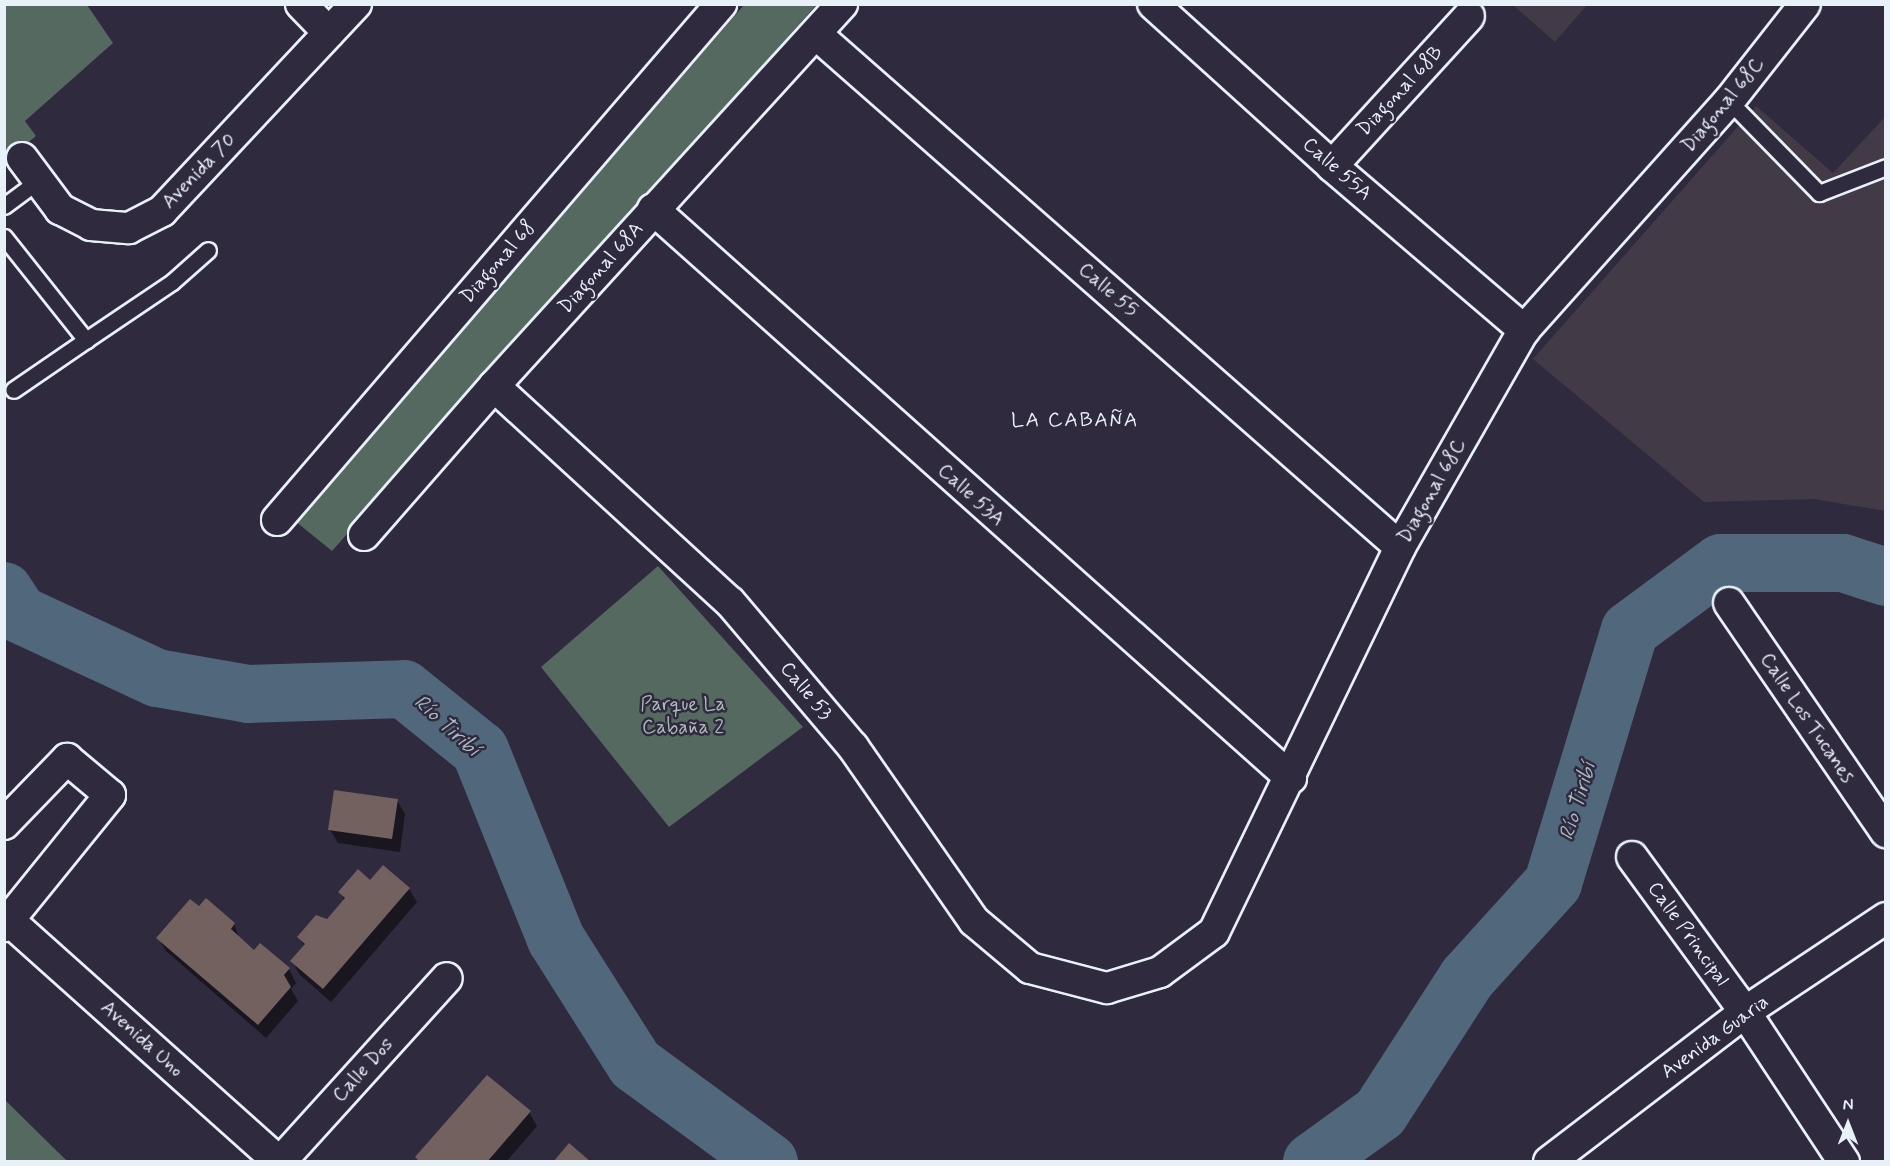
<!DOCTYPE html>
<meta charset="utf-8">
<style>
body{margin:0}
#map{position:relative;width:1890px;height:1166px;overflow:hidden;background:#2f2a3d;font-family:Mynerve,sans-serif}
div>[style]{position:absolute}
.built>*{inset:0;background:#433a47}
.green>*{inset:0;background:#566961}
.shadow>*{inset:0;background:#0007}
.river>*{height:58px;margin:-29px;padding:0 29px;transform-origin:29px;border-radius:29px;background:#51677c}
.building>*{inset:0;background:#72615f}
.roads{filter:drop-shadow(2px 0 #e8f1f8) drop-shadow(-2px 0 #e8f1f8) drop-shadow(0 2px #e8f1f8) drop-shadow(0 -2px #e8f1f8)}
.lane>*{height:15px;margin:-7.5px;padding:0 7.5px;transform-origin:7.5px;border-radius:7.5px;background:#2f2a3d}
.street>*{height:30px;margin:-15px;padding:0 15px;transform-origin:15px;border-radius:15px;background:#2f2a3d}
span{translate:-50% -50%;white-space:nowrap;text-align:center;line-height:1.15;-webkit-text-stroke:5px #2f2a3d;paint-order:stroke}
.street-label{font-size:20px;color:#e8f1f8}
.park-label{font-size:20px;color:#aebbbc}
.neighbourhood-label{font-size:21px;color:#e8f1f8;letter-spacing:1.5px}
.water-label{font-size:21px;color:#acbac6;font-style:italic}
.frame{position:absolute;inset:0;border:6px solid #e8f1f8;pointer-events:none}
.north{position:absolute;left:1818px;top:1094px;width:60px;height:60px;-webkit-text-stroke:4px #2f2a3d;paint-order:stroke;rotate:0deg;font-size:16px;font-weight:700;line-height:24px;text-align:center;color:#e8f1f8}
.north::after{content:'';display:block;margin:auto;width:21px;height:27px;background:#e8f1f8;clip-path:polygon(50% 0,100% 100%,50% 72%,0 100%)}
</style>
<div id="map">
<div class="built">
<div style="clip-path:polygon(1513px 5px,1587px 5px,1555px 42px)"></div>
<div style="clip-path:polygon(1756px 106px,1833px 173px,1885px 117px,1885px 511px,1814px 499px,1704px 502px,1533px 359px)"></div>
</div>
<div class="green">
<div style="clip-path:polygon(5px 5px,87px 5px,113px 43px,25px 121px,36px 136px,5px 161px)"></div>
<div style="clip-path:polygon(744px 5px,816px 5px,332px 551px,295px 521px)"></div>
<div style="clip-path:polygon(658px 566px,803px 727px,669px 827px,541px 667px)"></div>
<div style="clip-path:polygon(5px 1100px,67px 1161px,5px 1161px)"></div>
</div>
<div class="shadow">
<div style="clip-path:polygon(397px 800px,405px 814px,400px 852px,338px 843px,330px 830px)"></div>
<div style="clip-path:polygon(370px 882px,409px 889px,417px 902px,331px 1002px,300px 975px,292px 961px,305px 947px,299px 937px,327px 921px,345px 901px,340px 892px)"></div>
<div style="clip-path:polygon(199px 908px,234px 924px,240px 940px,255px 952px,289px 969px,296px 983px,291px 989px,298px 1001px,266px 1038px,166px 951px,158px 938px)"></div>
<div style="clip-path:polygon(529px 1112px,537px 1126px,506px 1162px,419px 1162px,417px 1157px)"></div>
</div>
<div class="river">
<div style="left:4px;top:591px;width:27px;rotate:57deg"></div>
<div style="left:19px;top:614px;width:152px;rotate:24.9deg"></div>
<div style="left:157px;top:678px;width:93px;rotate:9.9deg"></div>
<div style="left:249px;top:694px;width:155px;rotate:-1.8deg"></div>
<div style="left:404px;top:689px;width:97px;rotate:38.8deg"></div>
<div style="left:480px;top:750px;width:204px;rotate:68.1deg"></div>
<div style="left:556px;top:939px;width:148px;rotate:57.7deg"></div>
<div style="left:635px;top:1064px;width:166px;rotate:36.2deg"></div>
<div style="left:1312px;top:1162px;width:84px;rotate:-35.8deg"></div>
<div style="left:1380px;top:1113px;width:161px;rotate:-57.2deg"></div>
<div style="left:1467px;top:978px;width:128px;rotate:-47.8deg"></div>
<div style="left:1553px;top:883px;width:264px;rotate:-73.1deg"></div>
<div style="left:1630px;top:630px;width:113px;rotate:-36.4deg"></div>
<div style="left:1721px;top:563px;width:122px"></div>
<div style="left:1843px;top:563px;width:45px;rotate:18deg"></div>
</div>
<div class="building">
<div style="clip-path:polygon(334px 790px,398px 799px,392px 839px,328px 830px)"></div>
<div style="clip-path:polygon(383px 865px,410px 888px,323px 989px,290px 961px,305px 944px,297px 937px,316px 915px,327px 919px,345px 898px,338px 892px,358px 869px,370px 880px)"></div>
<div style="clip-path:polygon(206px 898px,235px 923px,231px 929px,254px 950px,260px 943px,290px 968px,284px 975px,291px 987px,258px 1025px,156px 938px,190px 899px,199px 906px)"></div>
<div style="clip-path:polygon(487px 1075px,531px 1111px,487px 1162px,420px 1162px,415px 1157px)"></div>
<div style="clip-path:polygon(569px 1143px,591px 1162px,553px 1162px)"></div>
</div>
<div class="roads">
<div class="lane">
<div style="left:1729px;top:101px;width:129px;rotate:45.6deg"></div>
<div style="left:1819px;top:193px;width:72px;rotate:-21.2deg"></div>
<div style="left:4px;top:206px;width:44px;rotate:-36.6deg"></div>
<div style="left:4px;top:237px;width:132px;rotate:51.5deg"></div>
<div style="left:86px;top:340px;width:88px;rotate:145.6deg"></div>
<div style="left:86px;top:340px;width:104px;rotate:-34deg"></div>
<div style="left:172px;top:282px;width:48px;rotate:-41.6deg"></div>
</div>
<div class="street">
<div style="left:301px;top:4px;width:40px;rotate:46deg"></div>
<div style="left:1153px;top:4px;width:241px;rotate:42.1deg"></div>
<div style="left:1332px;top:166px;width:253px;rotate:40.5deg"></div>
<div style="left:816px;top:34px;width:777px;rotate:41.3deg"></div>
<div style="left:22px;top:158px;width:64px;rotate:53.3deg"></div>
<div style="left:60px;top:209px;width:35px;rotate:27deg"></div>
<div style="left:91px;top:225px;width:38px;rotate:5deg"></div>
<div style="left:129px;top:228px;width:37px;rotate:-27deg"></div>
<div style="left:162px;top:211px;width:284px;rotate:-46.9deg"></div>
<div style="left:1332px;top:166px;width:203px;rotate:-47.6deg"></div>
<div style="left:653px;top:209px;width:855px;rotate:41.73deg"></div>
<div style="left:494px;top:386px;width:320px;rotate:42.5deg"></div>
<div style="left:730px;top:602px;width:190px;rotate:49.7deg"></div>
<div style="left:853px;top:747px;width:212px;rotate:55.2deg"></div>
<div style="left:974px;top:921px;width:73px;rotate:40deg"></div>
<div style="left:1030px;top:968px;width:80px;rotate:14.6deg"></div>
<div style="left:1107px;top:988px;width:55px;rotate:-16.8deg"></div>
<div style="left:1160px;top:972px;width:67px;rotate:-36.5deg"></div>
<div style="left:1214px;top:932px;width:428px;rotate:-64.2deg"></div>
<div style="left:1400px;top:547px;width:250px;rotate:-60.3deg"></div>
<div style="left:1524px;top:330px;width:307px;rotate:-48.2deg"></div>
<div style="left:1729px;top:101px;width:123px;rotate:-51.9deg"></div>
<div style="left:277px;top:520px;width:681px;rotate:-49.29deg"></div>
<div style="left:364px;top:535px;width:198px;rotate:-48.9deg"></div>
<div style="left:494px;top:386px;width:517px;rotate:-47.67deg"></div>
<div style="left:1729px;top:603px;width:278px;rotate:55.6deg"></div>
<div style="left:4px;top:824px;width:91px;rotate:-45.9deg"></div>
<div style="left:67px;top:759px;width:56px;rotate:39.9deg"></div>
<div style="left:110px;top:795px;width:169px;rotate:129deg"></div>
<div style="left:1632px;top:857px;width:192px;rotate:53.9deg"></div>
<div style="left:1745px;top:1012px;width:180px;rotate:56.6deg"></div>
<div style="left:4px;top:916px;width:369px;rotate:41.8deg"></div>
<div style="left:280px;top:1162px;width:248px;rotate:-47.8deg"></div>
<div style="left:1549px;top:1162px;width:247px;rotate:-37.4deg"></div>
<div style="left:1745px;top:1012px;width:169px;rotate:-33.7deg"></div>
</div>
</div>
<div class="street-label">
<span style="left:1400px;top:91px;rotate:-47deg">Diagonal 68B</span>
<span style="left:1723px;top:105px;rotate:-50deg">Diagonal 68C</span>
<span style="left:1337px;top:169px;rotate:41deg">Calle 55A</span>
<span style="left:199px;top:171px;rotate:-46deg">Avenida 70</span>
<span style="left:498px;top:262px;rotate:-49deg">Diagonal 68</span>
<span style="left:601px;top:268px;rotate:-48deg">Diagonal 68A</span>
<span style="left:1108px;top:290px;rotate:41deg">Calle 55</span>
<span style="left:1432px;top:491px;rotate:-60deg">Diagonal 68C</span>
<span style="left:971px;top:495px;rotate:42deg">Calle 53A</span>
<span style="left:806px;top:691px;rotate:50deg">Calle 53</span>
<span style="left:1807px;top:718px;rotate:56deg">Calle Los Tucanes</span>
<span style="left:1688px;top:934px;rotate:54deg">Calle Principal</span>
<span style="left:1715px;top:1037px;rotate:-36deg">Avenida Guaria</span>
<span style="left:142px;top:1039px;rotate:42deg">Avenida Uno</span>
<span style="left:363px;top:1070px;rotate:-48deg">Calle Dos</span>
</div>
<div class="park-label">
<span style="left:683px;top:716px">Parque La<br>Cabaña 2</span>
</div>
<div class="neighbourhood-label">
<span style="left:1075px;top:420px">LA CABAÑA</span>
</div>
<div class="water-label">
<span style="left:447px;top:726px;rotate:42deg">Río Tiribí</span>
<span style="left:1578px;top:801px;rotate:-73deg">Río Tiribí</span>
</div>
<div class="frame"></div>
<div class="north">N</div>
</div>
